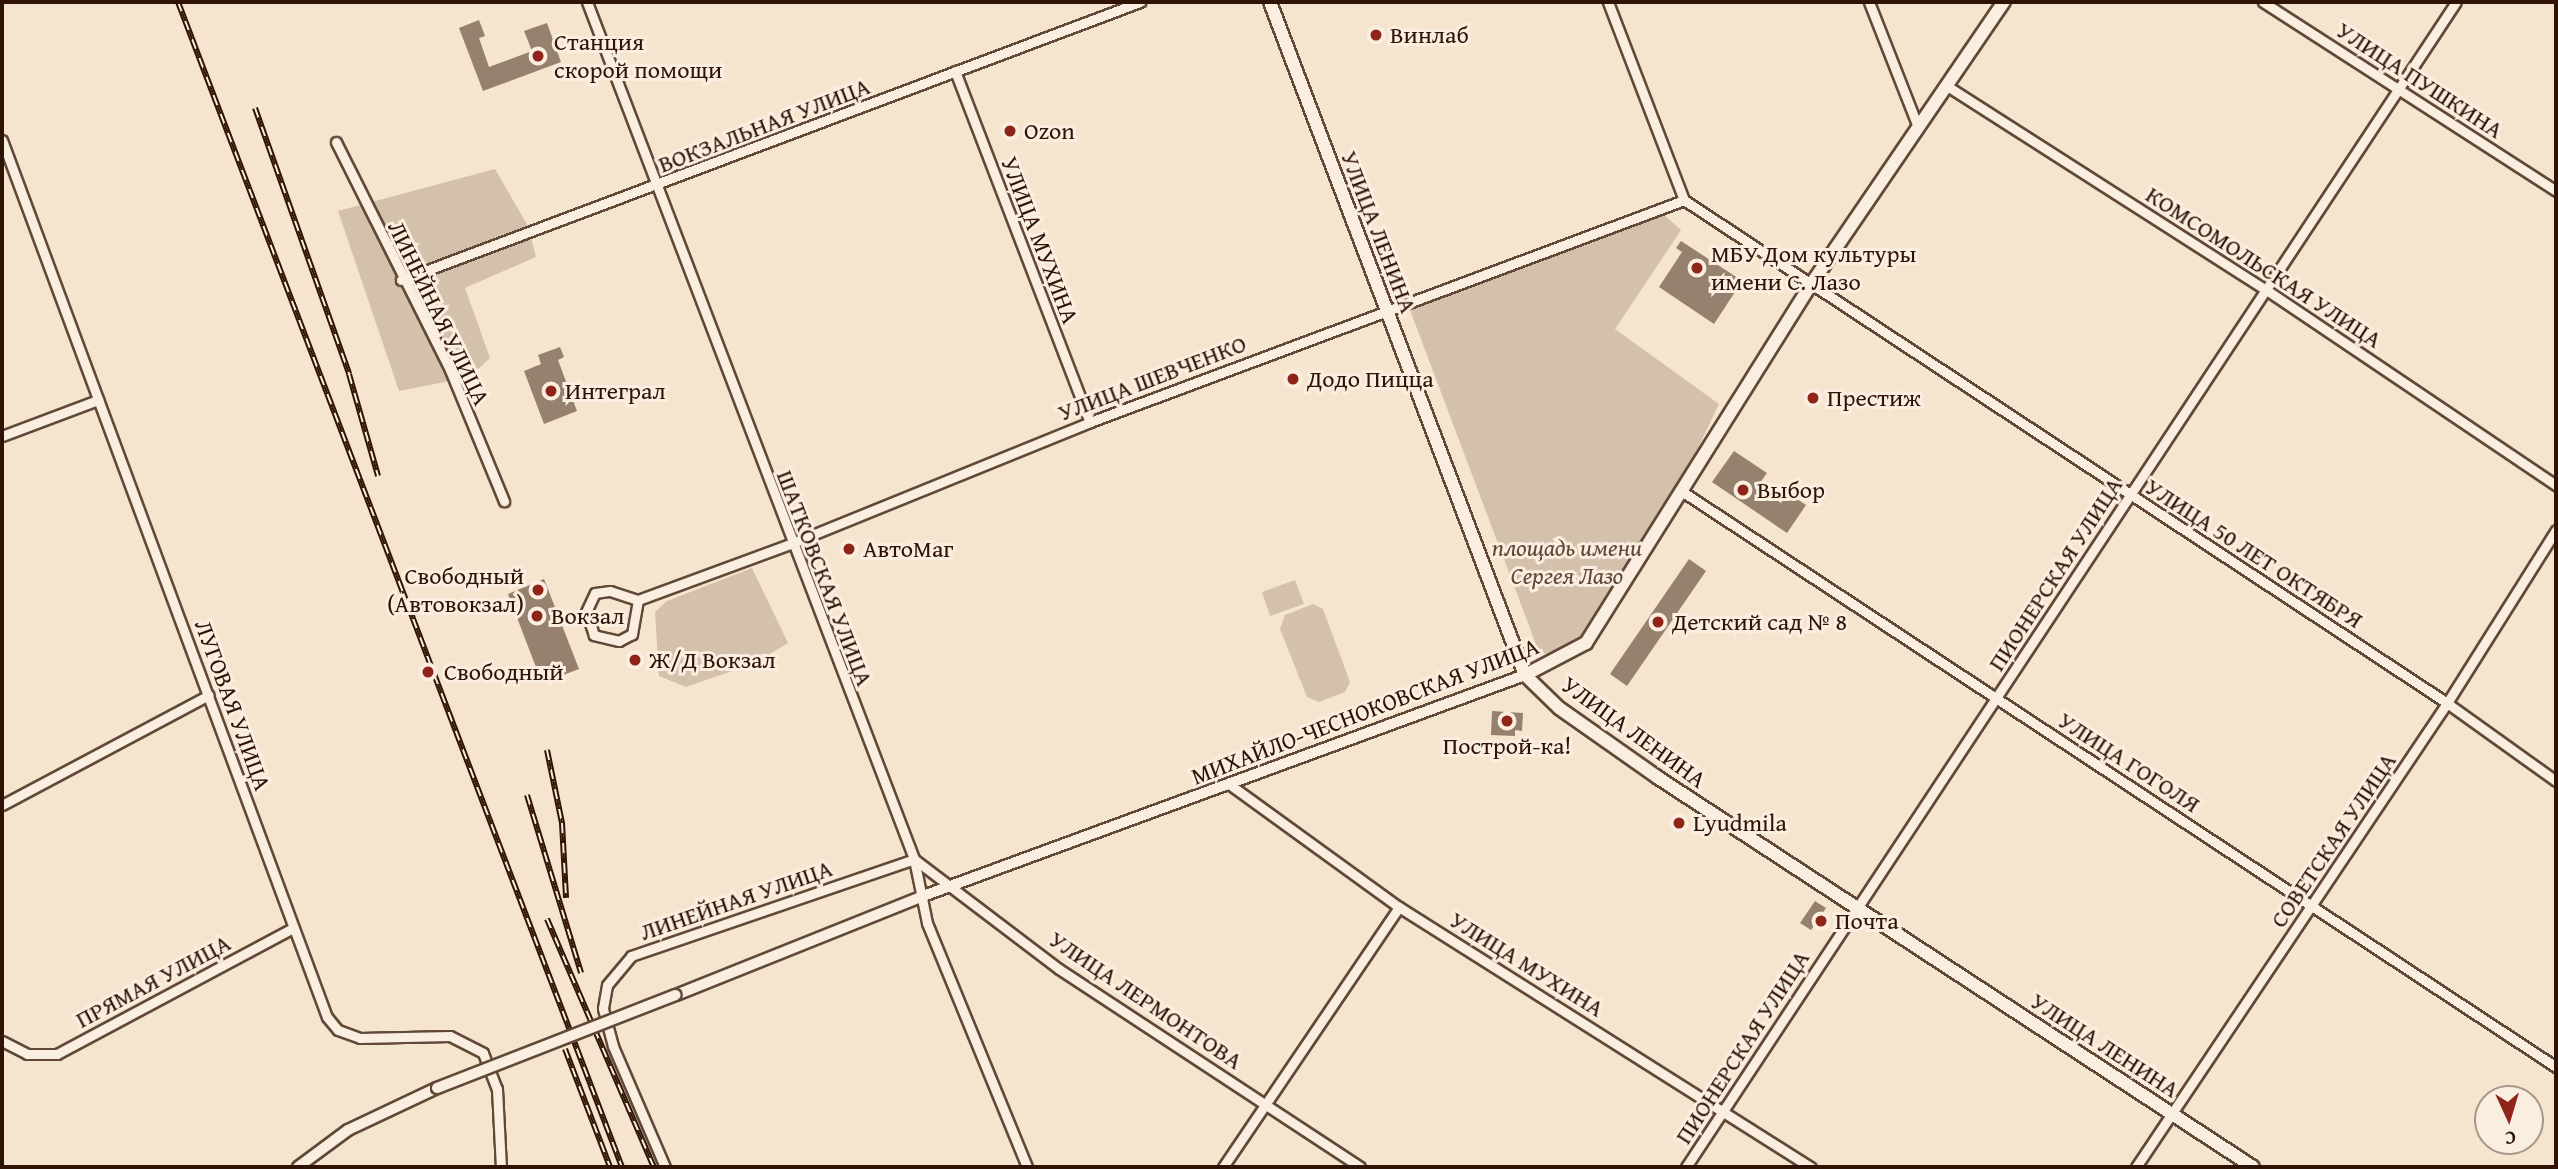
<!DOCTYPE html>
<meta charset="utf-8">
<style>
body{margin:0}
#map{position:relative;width:2558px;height:1169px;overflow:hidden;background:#f6e5ce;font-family:"Gentium Book Plus",serif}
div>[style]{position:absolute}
.green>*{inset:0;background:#d4c1ac}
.building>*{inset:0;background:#96806e}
.roads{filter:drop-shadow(2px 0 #614837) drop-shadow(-2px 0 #614837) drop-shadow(0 2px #614837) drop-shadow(0 -2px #614837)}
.minor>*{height:9px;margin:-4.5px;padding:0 4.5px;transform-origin:4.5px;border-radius:4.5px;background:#f9eedf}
.tertiary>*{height:10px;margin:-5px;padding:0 5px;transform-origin:5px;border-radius:5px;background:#f9eedf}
.secondary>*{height:12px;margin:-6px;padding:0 6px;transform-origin:6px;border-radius:6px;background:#f9eedf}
.rail>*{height:6px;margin-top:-3px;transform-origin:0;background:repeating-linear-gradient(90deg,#f9eedf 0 10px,#2f1305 0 20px);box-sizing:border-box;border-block:2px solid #2f1305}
.bridges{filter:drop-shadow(2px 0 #614837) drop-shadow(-2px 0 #614837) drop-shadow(0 2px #614837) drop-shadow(0 -2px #614837)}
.tertiary-bridge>*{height:10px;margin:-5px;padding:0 5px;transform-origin:5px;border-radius:5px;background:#f9eedf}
.dots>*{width:19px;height:19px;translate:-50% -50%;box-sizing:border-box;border:4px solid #f9eedf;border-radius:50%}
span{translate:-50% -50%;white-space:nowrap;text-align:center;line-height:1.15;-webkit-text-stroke:6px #f9eedf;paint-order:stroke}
.poi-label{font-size:24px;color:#2f1305}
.left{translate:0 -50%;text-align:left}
.right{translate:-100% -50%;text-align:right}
.street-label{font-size:24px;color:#2f1305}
.park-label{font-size:24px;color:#614737;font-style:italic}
.frame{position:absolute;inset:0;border:4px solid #2f1305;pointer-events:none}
.north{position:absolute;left:2474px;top:1085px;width:70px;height:70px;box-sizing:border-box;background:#f9eedf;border:2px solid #a89688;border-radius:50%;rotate:176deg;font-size:19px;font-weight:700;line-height:28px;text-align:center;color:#2f1305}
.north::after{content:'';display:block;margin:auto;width:24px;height:32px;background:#8f2418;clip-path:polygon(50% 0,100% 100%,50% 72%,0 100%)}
</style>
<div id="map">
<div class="green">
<div style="clip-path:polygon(495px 169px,528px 226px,536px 257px,465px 288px,490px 358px,470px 377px,399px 391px,338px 211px)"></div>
<div style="clip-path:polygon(1662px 213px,1681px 230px,1615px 329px,1719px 404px,1670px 506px,1586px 643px,1540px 655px,1407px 302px)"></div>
<div style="clip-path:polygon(752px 568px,788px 643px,755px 663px,686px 687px,659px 676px,655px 612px,667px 601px)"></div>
<div style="clip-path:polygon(1295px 580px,1304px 604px,1270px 616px,1262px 592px)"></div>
<div style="clip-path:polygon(1313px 604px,1323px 609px,1350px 682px,1345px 692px,1319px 702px,1307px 697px,1280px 629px,1285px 615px)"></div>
</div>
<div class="building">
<div style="clip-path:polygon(479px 20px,485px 36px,479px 38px,489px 67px,532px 51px,524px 31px,547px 23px,561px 62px,483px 91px,459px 28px)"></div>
<div style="clip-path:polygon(1681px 241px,1747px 284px,1742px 292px,1737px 289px,1714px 324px,1659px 287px,1682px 252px,1676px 248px)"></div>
<div style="clip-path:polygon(560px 347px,564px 357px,558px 360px,577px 411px,544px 424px,524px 371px,541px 364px,538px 355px)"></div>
<div style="clip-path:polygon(1734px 451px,1767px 473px,1757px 487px,1781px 503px,1788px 493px,1806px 505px,1787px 533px,1712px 482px)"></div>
<div style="clip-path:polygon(1689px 559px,1706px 571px,1627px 686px,1610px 674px)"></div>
<div style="clip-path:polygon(544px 579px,579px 669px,542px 683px,508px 594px)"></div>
<div style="clip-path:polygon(1492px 711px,1523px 713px,1522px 731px,1515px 730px,1515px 736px,1491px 735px)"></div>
<div style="clip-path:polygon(1815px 901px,1826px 908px,1811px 930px,1800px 923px)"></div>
</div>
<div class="roads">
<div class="minor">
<div style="left:587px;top:2px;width:917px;rotate:69.11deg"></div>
<div style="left:914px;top:859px;width:65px;rotate:78.5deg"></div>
<div style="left:927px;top:923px;width:264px;rotate:67.7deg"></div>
<div style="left:1608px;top:2px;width:212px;rotate:69deg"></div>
<div style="left:1684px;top:200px;width:914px;rotate:33.39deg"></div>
<div style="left:2447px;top:703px;width:134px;rotate:35.6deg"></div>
<div style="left:1869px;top:2px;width:134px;rotate:68.6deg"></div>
<div style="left:2263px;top:2px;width:349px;rotate:32.8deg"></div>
<div style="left:955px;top:71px;width:376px;rotate:69deg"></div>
<div style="left:1947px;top:86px;width:377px;rotate:32.6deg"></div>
<div style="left:2265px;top:289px;width:351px;rotate:34deg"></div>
<div style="left:2px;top:140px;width:935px;rotate:69.67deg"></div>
<div style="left:327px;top:1017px;width:17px;rotate:50deg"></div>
<div style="left:338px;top:1030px;width:23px;rotate:20deg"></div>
<div style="left:360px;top:1038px;width:90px;rotate:-1.3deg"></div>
<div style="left:450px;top:1036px;width:37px;rotate:27deg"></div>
<div style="left:483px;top:1053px;width:39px;rotate:69deg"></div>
<div style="left:497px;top:1089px;width:78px;rotate:87.1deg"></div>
<div style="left:336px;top:142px;width:255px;rotate:63.4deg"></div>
<div style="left:450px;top:370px;width:142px;rotate:67.6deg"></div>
<div style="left:401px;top:280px;width:790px;rotate:-20.62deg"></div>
<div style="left:2px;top:436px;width:103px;rotate:-20.6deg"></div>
<div style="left:1680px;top:490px;width:1049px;rotate:33.37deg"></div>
<div style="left:638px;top:600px;width:35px;rotate:100deg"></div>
<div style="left:632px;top:634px;width:15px;rotate:152deg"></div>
<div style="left:619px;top:641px;width:26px;rotate:-167deg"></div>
<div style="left:594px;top:635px;width:24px;rotate:-109deg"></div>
<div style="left:586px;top:612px;width:21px;rotate:-65deg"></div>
<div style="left:595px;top:593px;width:15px;rotate:-8deg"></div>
<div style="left:610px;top:591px;width:29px;rotate:18deg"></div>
<div style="left:638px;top:600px;width:162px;rotate:-20.2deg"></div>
<div style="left:790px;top:544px;width:324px;rotate:-22.1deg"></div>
<div style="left:1090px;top:422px;width:634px;rotate:-20.49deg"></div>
<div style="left:1229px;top:784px;width:210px;rotate:35.9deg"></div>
<div style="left:1399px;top:907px;width:487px;rotate:32.3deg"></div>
<div style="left:2px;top:805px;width:234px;rotate:-28deg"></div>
<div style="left:2px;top:1041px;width:28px;rotate:27deg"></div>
<div style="left:27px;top:1054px;width:30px"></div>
<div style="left:57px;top:1054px;width:268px;rotate:-28.1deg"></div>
<div style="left:665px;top:1167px;width:132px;rotate:-113.3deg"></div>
<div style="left:613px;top:1046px;width:39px;rotate:-105deg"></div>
<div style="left:603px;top:1008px;width:23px;rotate:-80deg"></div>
<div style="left:607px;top:985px;width:38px;rotate:-50deg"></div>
<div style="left:631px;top:956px;width:299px;rotate:-18.9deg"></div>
<div style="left:914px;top:859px;width:182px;rotate:37.2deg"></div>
<div style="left:1059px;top:969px;width:360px;rotate:33.3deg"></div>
<div style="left:1223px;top:1167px;width:314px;rotate:-55.9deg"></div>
<div style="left:1686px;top:1167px;width:1396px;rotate:-56.54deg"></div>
<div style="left:2136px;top:1167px;width:559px;rotate:-56.17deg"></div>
<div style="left:2447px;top:703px;width:204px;rotate:-57.8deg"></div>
</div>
<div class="tertiary">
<div style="left:676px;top:995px;width:266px;rotate:-21.8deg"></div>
<div style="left:923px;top:896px;width:641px;rotate:-20.16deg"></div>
<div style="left:298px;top:1167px;width:62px;rotate:-36.5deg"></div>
<div style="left:348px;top:1130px;width:98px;rotate:-25.3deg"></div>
</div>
<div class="secondary">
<div style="left:1270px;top:2px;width:720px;rotate:69.25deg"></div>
<div style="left:1525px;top:675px;width:47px;rotate:44.1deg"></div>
<div style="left:1559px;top:708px;width:120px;rotate:35.1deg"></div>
<div style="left:1657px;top:777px;width:712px;rotate:33.2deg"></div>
<div style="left:1525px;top:675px;width:69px;rotate:-27.7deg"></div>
<div style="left:1586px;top:643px;width:421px;rotate:-57.9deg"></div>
<div style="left:1810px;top:286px;width:344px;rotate:-55.7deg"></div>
</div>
</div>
<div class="rail">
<div style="left:178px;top:2px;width:1247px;rotate:69.14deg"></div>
<div style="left:255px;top:108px;width:282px;rotate:70.5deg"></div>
<div style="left:349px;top:374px;width:106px;rotate:74.1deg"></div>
<div style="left:547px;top:750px;width:75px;rotate:78.4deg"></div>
<div style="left:562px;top:823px;width:75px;rotate:86.9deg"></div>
<div style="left:527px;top:795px;width:186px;rotate:73.1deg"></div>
<div style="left:547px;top:919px;width:270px;rotate:66.7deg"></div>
<div style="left:565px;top:1049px;width:126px;rotate:69.1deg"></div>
</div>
<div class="bridges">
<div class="tertiary-bridge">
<div style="left:437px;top:1088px;width:256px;rotate:-21.3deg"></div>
</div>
</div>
<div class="dots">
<div style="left:1376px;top:35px;background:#8f2418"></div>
<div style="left:538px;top:56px;background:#8f2418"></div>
<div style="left:1010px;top:131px;background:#8f2418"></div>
<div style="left:1697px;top:268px;background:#8f2418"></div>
<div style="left:1293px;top:379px;background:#8f2418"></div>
<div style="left:551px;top:391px;background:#8f2418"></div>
<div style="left:1813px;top:398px;background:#8f2418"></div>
<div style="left:1743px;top:490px;background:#8f2418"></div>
<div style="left:849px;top:549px;background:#8f2418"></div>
<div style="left:538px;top:590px;background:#8f2418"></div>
<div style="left:537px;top:616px;background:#8f2418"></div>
<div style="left:1658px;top:622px;background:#8f2418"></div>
<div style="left:635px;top:660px;background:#8f2418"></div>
<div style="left:428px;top:672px;background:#8f2418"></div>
<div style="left:1507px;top:721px;background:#8f2418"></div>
<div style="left:1679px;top:823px;background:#8f2418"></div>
<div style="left:1821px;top:921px;background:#8f2418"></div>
</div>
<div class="poi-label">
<span class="left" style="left:1390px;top:35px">Винлаб</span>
<span class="left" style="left:554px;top:56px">Станция<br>скорой помощи</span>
<span class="left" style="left:1024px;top:131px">Ozon</span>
<span class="left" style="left:1711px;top:268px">МБУ Дом культуры<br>имени С. Лазо</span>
<span class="left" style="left:1307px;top:379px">Додо Пицца</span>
<span class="left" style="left:565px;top:391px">Интеграл</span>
<span class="left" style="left:1827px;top:398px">Престиж</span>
<span class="left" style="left:1757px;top:490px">Выбор</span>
<span class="left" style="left:863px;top:549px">АвтоМаг</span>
<span class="right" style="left:524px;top:590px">Свободный<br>(Автовокзал)</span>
<span class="left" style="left:551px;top:616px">Вокзал</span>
<span class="left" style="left:1672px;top:622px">Детский сад № 8</span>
<span class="left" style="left:649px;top:660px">Ж/Д Вокзал</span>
<span class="left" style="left:444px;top:672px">Свободный</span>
<span style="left:1507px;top:746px">Построй-ка!</span>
<span class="left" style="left:1693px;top:823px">Lyudmila</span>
<span class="left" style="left:1835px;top:921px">Почта</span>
</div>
<div class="street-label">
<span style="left:2420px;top:80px;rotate:33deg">УЛИЦА ПУШКИНА</span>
<span style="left:764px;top:125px;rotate:-21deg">ВОКЗАЛЬНАЯ УЛИЦА</span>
<span style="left:1379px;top:232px;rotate:69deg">УЛИЦА ЛЕНИНА</span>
<span style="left:1040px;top:240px;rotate:69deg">УЛИЦА МУХИНА</span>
<span style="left:2264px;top:267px;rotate:33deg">КОМСОМОЛЬСКАЯ УЛИЦА</span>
<span style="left:439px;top:313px;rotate:64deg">ЛИНЕЙНАЯ УЛИЦА</span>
<span style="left:1152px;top:378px;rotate:-21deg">УЛИЦА ШЕВЧЕНКО</span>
<span style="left:2254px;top:553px;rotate:33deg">УЛИЦА 50 ЛЕТ ОКТЯБРЯ</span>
<span style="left:2055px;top:574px;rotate:-57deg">ПИОНЕРСКАЯ УЛИЦА</span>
<span style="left:825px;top:578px;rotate:69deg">ШАТКОВСКАЯ УЛИЦА</span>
<span style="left:233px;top:705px;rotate:70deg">ЛУГОВАЯ УЛИЦА</span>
<span style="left:1365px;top:711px;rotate:-21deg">МИХАЙЛО-ЧЕСНОКОВСКАЯ УЛИЦА</span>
<span style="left:1634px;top:732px;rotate:36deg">УЛИЦА ЛЕНИНА</span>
<span style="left:2129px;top:762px;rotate:33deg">УЛИЦА ГОГОЛЯ</span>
<span style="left:2333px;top:840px;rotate:-56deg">СОВЕТСКАЯ УЛИЦА</span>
<span style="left:736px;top:900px;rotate:-19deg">ЛИНЕЙНАЯ УЛИЦА</span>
<span style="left:1527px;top:964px;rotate:32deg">УЛИЦА МУХИНА</span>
<span style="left:153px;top:981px;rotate:-28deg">ПРЯМАЯ УЛИЦА</span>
<span style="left:1146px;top:1000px;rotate:34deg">УЛИЦА ЛЕРМОНТОВА</span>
<span style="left:2105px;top:1045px;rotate:33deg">УЛИЦА ЛЕНИНА</span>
<span style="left:1742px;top:1047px;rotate:-57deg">ПИОНЕРСКАЯ УЛИЦА</span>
</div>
<div class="park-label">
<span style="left:1567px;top:562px">площадь имени<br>Сергея Лазо</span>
</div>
<div class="frame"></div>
<div class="north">С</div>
</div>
